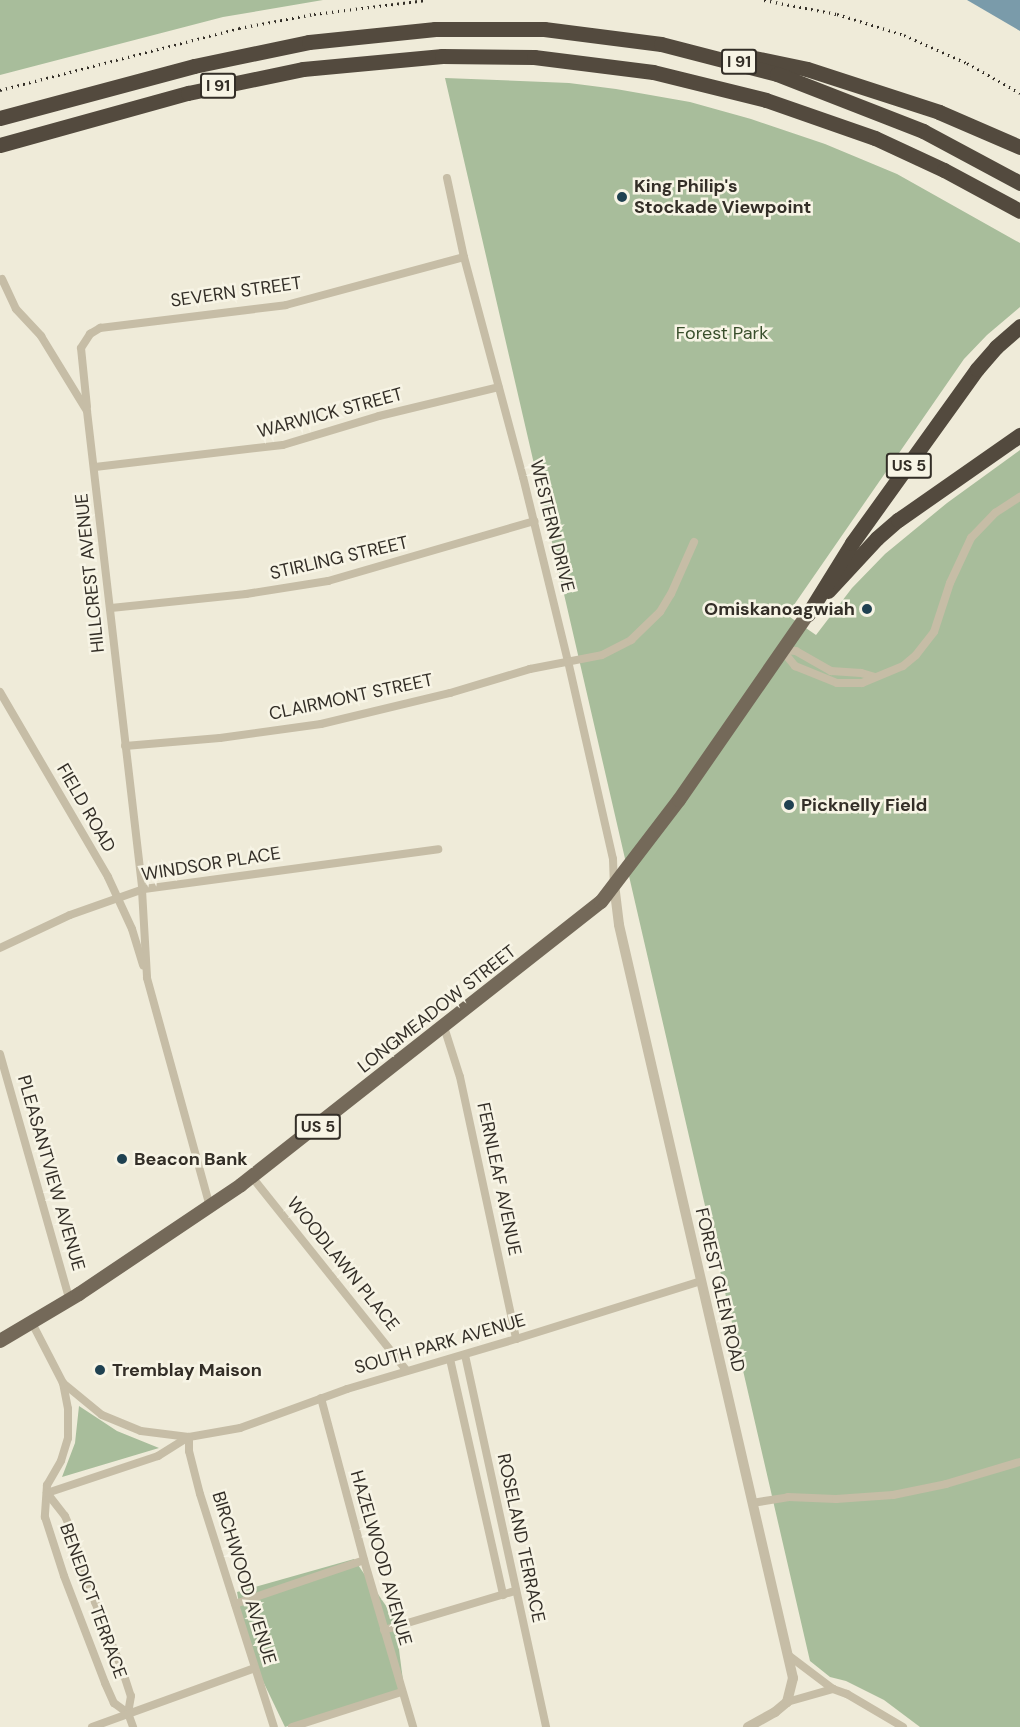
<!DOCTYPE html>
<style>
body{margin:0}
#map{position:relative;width:1020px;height:1727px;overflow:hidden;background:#efebd9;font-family:"DM Sans",sans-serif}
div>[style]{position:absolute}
.green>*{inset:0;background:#a8bd9b}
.water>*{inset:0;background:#7a9baa}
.minor>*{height:8px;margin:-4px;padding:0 4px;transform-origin:4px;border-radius:4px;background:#c6bda6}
.tertiary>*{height:10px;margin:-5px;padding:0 5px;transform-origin:5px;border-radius:5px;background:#c6bda6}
.primary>*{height:14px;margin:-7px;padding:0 7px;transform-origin:7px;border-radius:7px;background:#746959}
.motorway>*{height:15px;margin:-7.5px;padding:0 7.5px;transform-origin:7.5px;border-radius:7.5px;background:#534a3e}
.rail>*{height:3px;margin-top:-1.5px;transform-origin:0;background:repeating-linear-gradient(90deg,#332e27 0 1.5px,transparent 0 6px)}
.dots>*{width:16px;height:16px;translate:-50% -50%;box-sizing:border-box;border:3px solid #f7f4e5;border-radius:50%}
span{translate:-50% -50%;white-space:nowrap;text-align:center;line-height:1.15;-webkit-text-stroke:5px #f7f4e5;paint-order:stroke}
.shield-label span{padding:2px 4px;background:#f7f4e5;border:2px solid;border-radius:4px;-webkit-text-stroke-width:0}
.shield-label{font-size:16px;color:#332e27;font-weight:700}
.poi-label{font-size:18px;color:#332e27;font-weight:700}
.left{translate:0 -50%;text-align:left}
.right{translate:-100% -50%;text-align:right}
.street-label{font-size:18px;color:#332e27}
.park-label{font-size:18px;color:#394f2c}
</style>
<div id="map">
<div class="green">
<div style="clip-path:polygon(0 0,323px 0,223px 17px,0 75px)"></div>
<div style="clip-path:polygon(445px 78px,569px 83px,616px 89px,690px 102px,751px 119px,825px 144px,897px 174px,1020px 243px,1020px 307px,987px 335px,964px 359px,787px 615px,816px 635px,852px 588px,885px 554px,947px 503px,1020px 450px,1020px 1727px,920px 1727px,884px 1700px,846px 1681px,830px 1677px,810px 1661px)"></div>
<div style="clip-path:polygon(79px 1406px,117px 1431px,159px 1448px,62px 1477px,75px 1443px)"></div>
<div style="clip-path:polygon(354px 1559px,395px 1619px,404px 1688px,285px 1727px,247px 1648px,237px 1592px)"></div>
</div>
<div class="water">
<div style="clip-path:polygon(967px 0,1020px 0,1020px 31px)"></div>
</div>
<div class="minor">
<div style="left:447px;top:178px;width:81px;rotate:77.9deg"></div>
<div style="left:464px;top:257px;width:228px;rotate:75deg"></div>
<div style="left:523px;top:477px;width:189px;rotate:76.3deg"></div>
<div style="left:568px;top:661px;width:203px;rotate:77.2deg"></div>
<div style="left:613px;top:859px;width:25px;rotate:88deg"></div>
<div style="left:2px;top:279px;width:33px;rotate:65deg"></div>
<div style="left:16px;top:309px;width:37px;rotate:47deg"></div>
<div style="left:41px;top:336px;width:88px;rotate:58.5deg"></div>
<div style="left:87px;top:411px;width:482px;rotate:83.4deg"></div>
<div style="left:142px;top:890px;width:88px;rotate:86.7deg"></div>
<div style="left:147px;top:978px;width:238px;rotate:74.6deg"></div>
<div style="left:87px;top:407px;width:59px;rotate:-95.8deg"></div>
<div style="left:81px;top:348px;width:17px;rotate:-57deg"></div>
<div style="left:90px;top:334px;width:12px;rotate:-31deg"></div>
<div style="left:100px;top:328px;width:187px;rotate:-7deg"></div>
<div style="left:286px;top:305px;width:184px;rotate:-15.1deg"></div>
<div style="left:95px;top:467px;width:189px;rotate:-6.7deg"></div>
<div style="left:283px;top:445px;width:100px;rotate:-16.8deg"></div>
<div style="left:379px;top:416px;width:123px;rotate:-13.6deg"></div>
<div style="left:111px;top:608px;width:136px;rotate:-5.9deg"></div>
<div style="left:246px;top:594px;width:83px;rotate:-9deg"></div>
<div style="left:328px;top:581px;width:215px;rotate:-16.2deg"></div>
<div style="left:875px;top:677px;width:15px;rotate:-164deg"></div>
<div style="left:861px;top:673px;width:30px;rotate:-176deg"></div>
<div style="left:831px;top:671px;width:40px;rotate:-150.3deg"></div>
<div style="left:796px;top:651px;width:14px;rotate:-176deg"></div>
<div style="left:782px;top:650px;width:21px;rotate:51deg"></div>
<div style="left:795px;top:666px;width:45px;rotate:22deg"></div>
<div style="left:837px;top:683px;width:25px"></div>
<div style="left:862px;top:683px;width:44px;rotate:-22.5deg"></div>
<div style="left:903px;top:666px;width:17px;rotate:-40deg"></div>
<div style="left:916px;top:655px;width:29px;rotate:-52deg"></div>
<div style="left:934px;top:632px;width:52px;rotate:-71.9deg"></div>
<div style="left:950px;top:583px;width:50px;rotate:-65deg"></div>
<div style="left:971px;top:538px;width:35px;rotate:-46deg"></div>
<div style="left:995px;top:513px;width:30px;rotate:-33deg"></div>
<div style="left:0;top:692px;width:214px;rotate:59.7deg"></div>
<div style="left:108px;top:877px;width:57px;rotate:65.2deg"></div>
<div style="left:132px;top:929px;width:38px;rotate:73deg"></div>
<div style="left:125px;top:746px;width:95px;rotate:-4.8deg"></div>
<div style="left:220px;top:738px;width:102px;rotate:-7.9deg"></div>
<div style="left:321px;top:724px;width:133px;rotate:-13.5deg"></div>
<div style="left:450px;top:693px;width:84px;rotate:-16.7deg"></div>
<div style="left:530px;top:669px;width:73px;rotate:-11deg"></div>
<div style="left:602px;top:655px;width:33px;rotate:-27deg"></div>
<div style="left:631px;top:640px;width:40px;rotate:-44deg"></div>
<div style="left:660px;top:612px;width:21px;rotate:-59deg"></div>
<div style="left:671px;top:594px;width:57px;rotate:-66.1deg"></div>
<div style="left:0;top:948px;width:77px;rotate:-25.2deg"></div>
<div style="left:70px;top:915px;width:78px;rotate:-19.4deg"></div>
<div style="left:144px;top:889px;width:297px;rotate:-7.7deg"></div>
<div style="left:444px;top:1027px;width:52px;rotate:72.3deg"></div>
<div style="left:460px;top:1077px;width:268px;rotate:77.9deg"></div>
<div style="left:0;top:1054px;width:257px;rotate:74.2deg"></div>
<div style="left:252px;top:1177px;width:248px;rotate:51.4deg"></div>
<div style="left:32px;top:1323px;width:68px;rotate:62.7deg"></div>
<div style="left:63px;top:1383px;width:50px;rotate:39.4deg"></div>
<div style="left:102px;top:1415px;width:42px;rotate:22.3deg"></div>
<div style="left:141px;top:1431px;width:48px;rotate:7.1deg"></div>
<div style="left:189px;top:1437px;width:52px;rotate:-10deg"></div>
<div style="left:240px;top:1428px;width:114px;rotate:-20deg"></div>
<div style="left:347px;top:1389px;width:176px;rotate:-16.5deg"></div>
<div style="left:516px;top:1339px;width:194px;rotate:-17.4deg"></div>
<div style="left:465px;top:1355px;width:381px;rotate:77.7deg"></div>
<div style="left:450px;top:1359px;width:242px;rotate:77.3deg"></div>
<div style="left:63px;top:1383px;width:26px;rotate:79deg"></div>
<div style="left:68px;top:1409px;width:29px;rotate:90deg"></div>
<div style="left:68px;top:1438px;width:24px;rotate:107deg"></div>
<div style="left:61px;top:1461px;width:28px;rotate:120deg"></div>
<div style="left:47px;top:1485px;width:32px;rotate:94deg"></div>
<div style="left:45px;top:1517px;width:62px;rotate:72.1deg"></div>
<div style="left:64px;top:1576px;width:115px;rotate:69deg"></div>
<div style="left:105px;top:1683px;width:22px;rotate:66deg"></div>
<div style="left:114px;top:1703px;width:17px;rotate:36deg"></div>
<div style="left:321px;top:1398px;width:168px;rotate:75.1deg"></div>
<div style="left:364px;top:1560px;width:174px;rotate:73.6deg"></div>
<div style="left:189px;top:1437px;width:14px;rotate:90deg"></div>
<div style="left:189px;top:1451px;width:44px;rotate:75.7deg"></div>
<div style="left:200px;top:1494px;width:244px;rotate:72.4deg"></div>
<div style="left:47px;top:1493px;width:29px;rotate:52deg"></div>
<div style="left:65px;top:1516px;width:15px;rotate:67deg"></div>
<div style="left:71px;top:1530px;width:76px;rotate:71.6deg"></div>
<div style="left:95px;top:1602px;width:72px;rotate:68.1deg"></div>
<div style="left:122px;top:1669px;width:28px;rotate:72deg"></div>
<div style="left:131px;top:1696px;width:17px;rotate:100deg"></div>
<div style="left:128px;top:1713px;width:15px;rotate:70deg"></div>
<div style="left:47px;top:1493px;width:117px;rotate:-18.4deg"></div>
<div style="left:158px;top:1456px;width:36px;rotate:-32deg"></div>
<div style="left:752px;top:1503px;width:36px;rotate:-9deg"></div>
<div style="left:788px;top:1497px;width:48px;rotate:2.4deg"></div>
<div style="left:836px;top:1499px;width:57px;rotate:-4deg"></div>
<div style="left:893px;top:1495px;width:54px;rotate:-11.7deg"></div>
<div style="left:946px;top:1484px;width:77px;rotate:-16.6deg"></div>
<div style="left:235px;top:1604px;width:136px;rotate:-18.8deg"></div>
<div style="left:384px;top:1630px;width:137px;rotate:-16.6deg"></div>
<div style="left:788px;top:1655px;width:56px;rotate:37.1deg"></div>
<div style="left:833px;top:1689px;width:15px;rotate:20deg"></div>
<div style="left:847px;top:1694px;width:65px;rotate:30.5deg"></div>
<div style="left:787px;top:1702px;width:48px;rotate:-15.8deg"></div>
<div style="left:92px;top:1727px;width:173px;rotate:-19.9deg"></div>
<div style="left:292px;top:1727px;width:115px;rotate:-17.7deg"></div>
</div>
<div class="tertiary">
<div style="left:614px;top:884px;width:41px;rotate:83deg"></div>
<div style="left:619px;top:925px;width:773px;rotate:76.99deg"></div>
<div style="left:793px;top:1678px;width:25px;rotate:104deg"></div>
<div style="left:787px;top:1702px;width:16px;rotate:140deg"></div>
<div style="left:775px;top:1712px;width:31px;rotate:151deg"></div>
</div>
<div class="primary">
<div style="left:0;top:1341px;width:92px;rotate:-30.7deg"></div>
<div style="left:79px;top:1294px;width:195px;rotate:-33.9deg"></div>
<div style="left:241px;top:1185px;width:458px;rotate:-38.2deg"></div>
<div style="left:601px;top:902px;width:128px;rotate:-52.6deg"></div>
<div style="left:679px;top:800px;width:226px;rotate:-55.3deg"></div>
</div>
<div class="motorway">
<div style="left:745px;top:56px;width:63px;rotate:11.8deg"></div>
<div style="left:807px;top:69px;width:139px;rotate:18deg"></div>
<div style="left:939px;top:112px;width:88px;rotate:23.4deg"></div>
<div style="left:0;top:118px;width:201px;rotate:-15deg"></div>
<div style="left:194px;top:66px;width:117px;rotate:-11.8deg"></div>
<div style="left:309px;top:42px;width:127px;rotate:-5.9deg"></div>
<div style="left:435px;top:29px;width:109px"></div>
<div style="left:544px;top:29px;width:118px;rotate:7.3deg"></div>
<div style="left:661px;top:44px;width:120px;rotate:14.5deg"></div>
<div style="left:777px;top:74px;width:157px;rotate:21.3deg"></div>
<div style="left:923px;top:131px;width:110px;rotate:28.2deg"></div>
<div style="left:0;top:145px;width:195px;rotate:-15.5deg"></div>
<div style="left:188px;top:93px;width:117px;rotate:-11.8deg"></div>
<div style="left:303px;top:69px;width:140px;rotate:-5.3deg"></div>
<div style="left:442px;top:56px;width:92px;rotate:0.6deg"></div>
<div style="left:534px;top:57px;width:120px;rotate:7.2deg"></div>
<div style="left:653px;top:72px;width:116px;rotate:13.9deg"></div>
<div style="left:766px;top:100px;width:115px;rotate:19.2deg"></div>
<div style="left:875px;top:138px;width:76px;rotate:24.9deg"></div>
<div style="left:944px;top:170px;width:86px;rotate:28.3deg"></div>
<div style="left:828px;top:591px;width:72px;rotate:-47.2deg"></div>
<div style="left:877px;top:538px;width:28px;rotate:-41deg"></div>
<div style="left:898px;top:520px;width:149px;rotate:-34.9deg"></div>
<div style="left:808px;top:614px;width:84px;rotate:-58.2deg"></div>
<div style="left:852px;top:543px;width:214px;rotate:-54.3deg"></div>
<div style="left:977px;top:369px;width:29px;rotate:-49deg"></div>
<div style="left:996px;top:347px;width:32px;rotate:-41deg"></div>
</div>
<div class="rail">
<div style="left:764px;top:0;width:74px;rotate:10.9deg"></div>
<div style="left:837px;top:14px;width:70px;rotate:17.4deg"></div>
<div style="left:904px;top:35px;width:69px;rotate:24deg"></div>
<div style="left:967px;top:63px;width:61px;rotate:29.5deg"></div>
<div style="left:0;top:90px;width:247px;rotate:-14.5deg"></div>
<div style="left:239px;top:28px;width:76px;rotate:-10.6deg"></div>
<div style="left:314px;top:14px;width:113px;rotate:-7.1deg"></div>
</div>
<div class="dots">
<div style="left:622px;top:197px;background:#1f4151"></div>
<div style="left:867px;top:609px;background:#1f4151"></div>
<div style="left:789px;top:805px;background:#1f4151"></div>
<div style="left:122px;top:1159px;background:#1f4151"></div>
<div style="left:100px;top:1370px;background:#1f4151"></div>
</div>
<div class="shield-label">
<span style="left:739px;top:62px">I 91</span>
<span style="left:218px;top:86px">I 91</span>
<span style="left:909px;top:466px">US 5</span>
<span style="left:318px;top:1127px">US 5</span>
</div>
<div class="poi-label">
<span class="left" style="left:634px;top:197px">King Philip's<br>Stockade Viewpoint</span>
<span class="right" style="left:855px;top:609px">Omiskanoagwiah</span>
<span class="left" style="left:801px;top:805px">Picknelly Field</span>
<span class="left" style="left:134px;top:1159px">Beacon Bank</span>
<span class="left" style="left:112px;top:1370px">Tremblay Maison</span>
</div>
<div class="street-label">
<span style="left:236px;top:292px;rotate:-8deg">SEVERN STREET</span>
<span style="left:330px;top:413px;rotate:-15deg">WARWICK STREET</span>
<span style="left:552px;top:526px;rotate:76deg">WESTERN DRIVE</span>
<span style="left:339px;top:558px;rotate:-13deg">STIRLING STREET</span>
<span style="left:90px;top:573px;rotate:-96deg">HILLCREST AVENUE</span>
<span style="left:351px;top:697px;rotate:-12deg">CLAIRMONT STREET</span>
<span style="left:86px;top:808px;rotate:60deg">FIELD ROAD</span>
<span style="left:211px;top:864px;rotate:-9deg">WINDSOR PLACE</span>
<span style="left:437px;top:1009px;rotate:-38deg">LONGMEADOW STREET</span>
<span style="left:51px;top:1173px;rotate:74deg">PLEASANTVIEW AVENUE</span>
<span style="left:499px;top:1179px;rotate:78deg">FERNLEAF AVENUE</span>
<span style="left:343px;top:1264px;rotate:51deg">WOODLAWN PLACE</span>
<span style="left:720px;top:1290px;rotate:77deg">FOREST GLEN ROAD</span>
<span style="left:440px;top:1344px;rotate:-16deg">SOUTH PARK AVENUE</span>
<span style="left:521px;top:1538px;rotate:78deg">ROSELAND TERRACE</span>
<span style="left:381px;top:1558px;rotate:74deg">HAZELWOOD AVENUE</span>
<span style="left:244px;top:1578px;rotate:73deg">BIRCHWOOD AVENUE</span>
<span style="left:93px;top:1601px;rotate:70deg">BENEDICT TERRACE</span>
</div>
<div class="park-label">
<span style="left:722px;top:333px">Forest Park</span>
</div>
</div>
